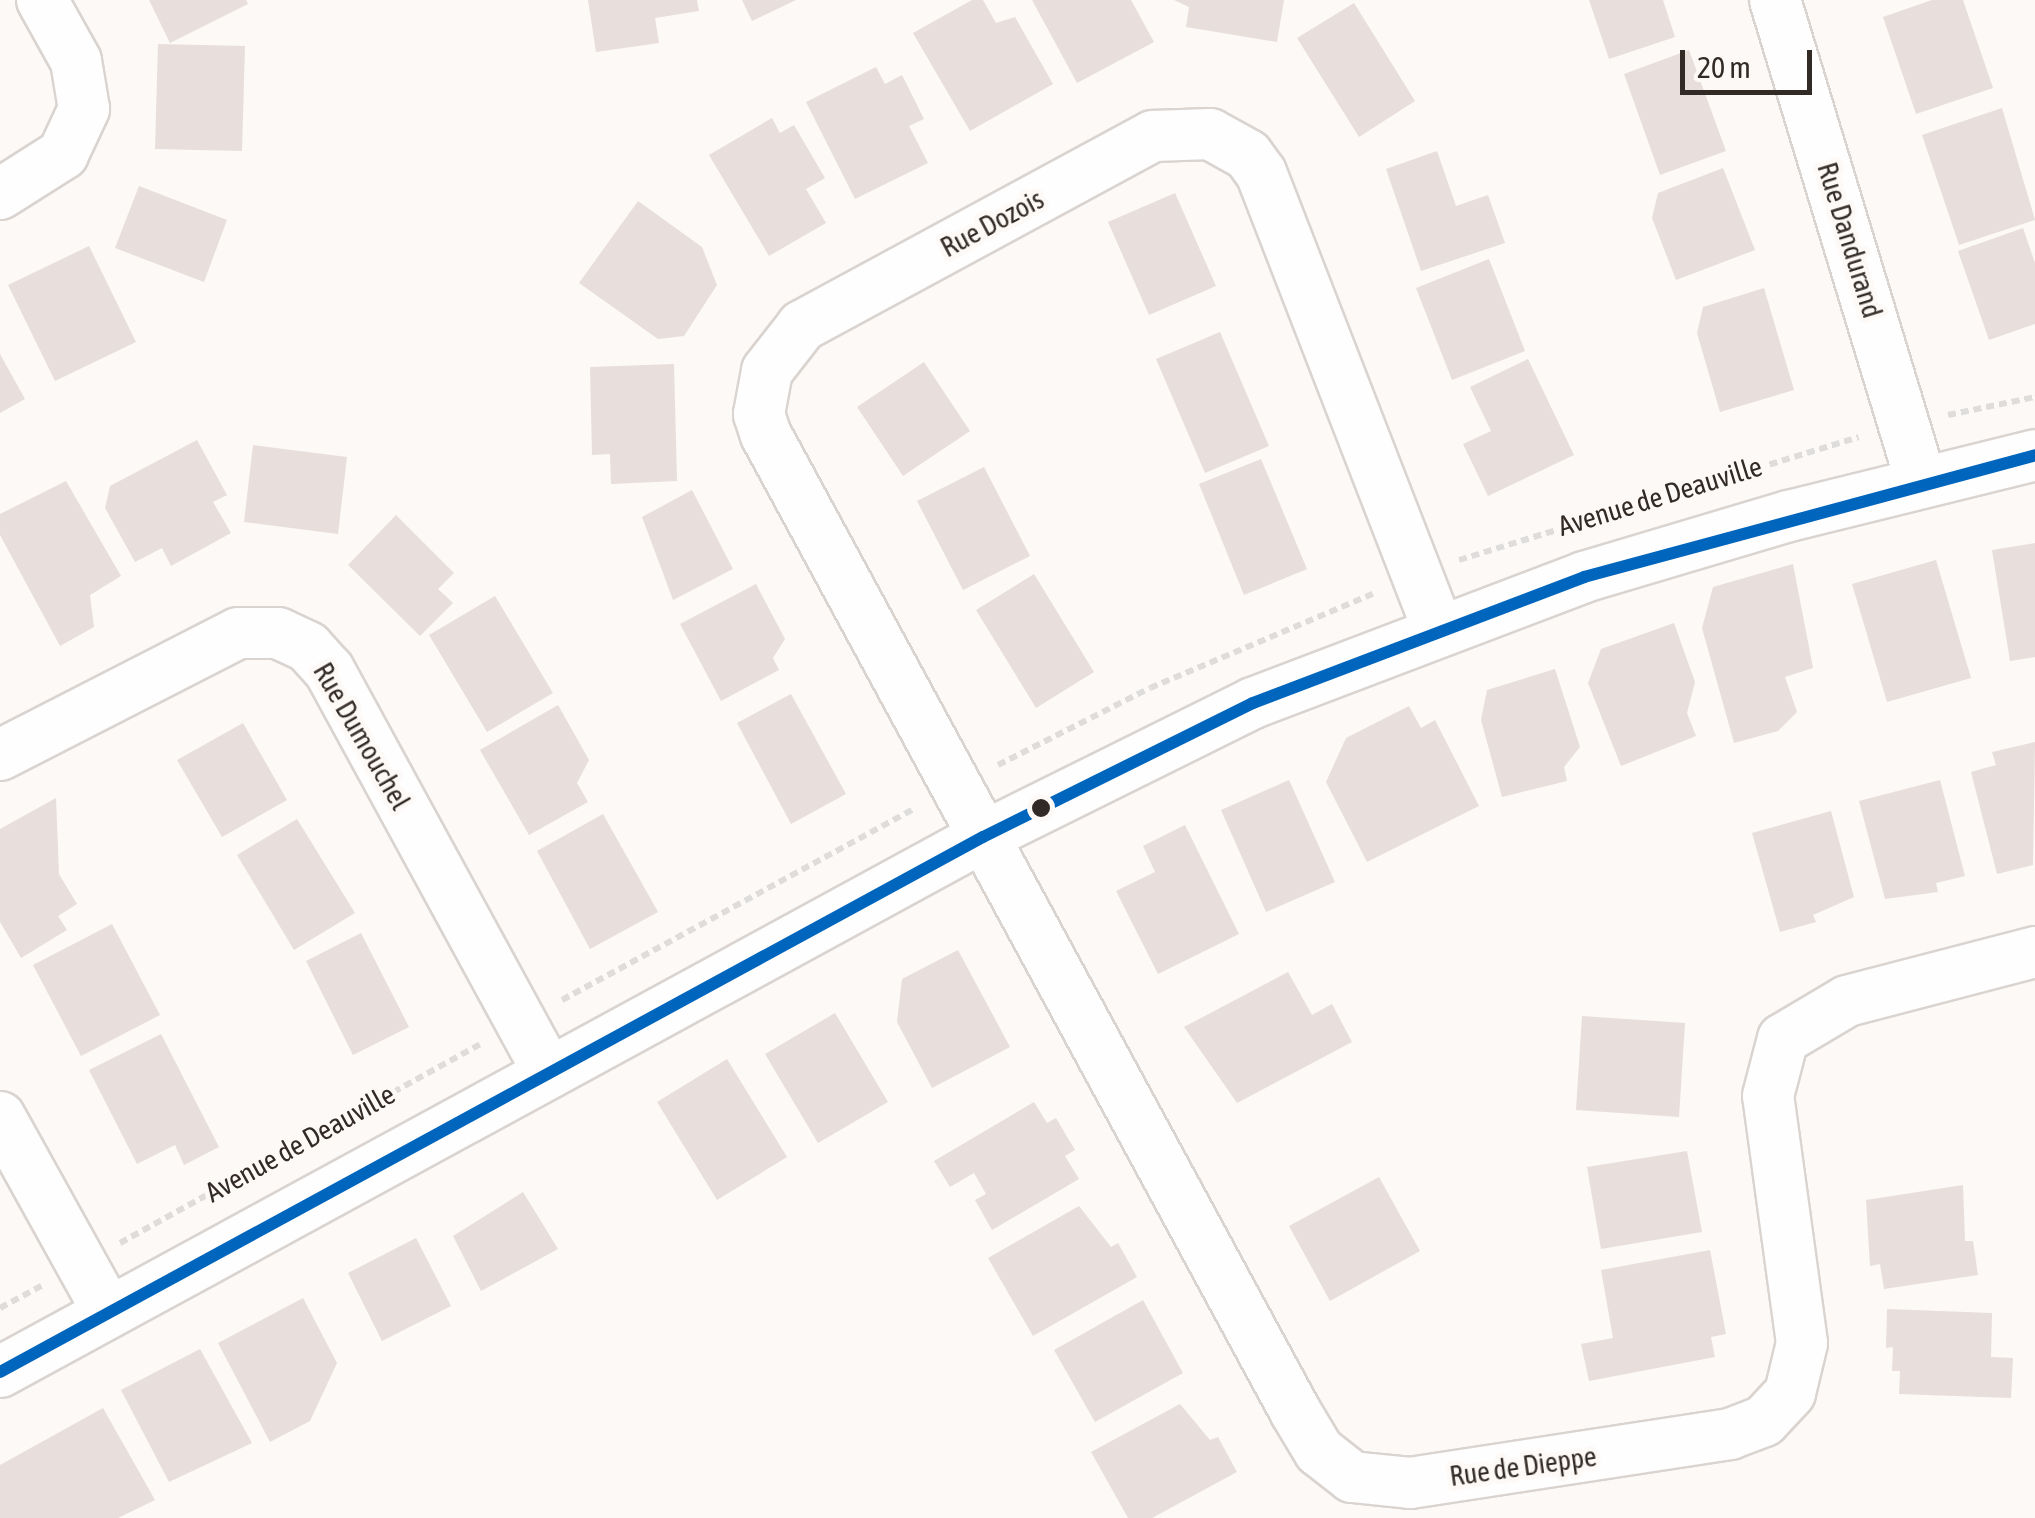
<!DOCTYPE html>
<style>
body{margin:0}
#map{position:relative;width:2035px;height:1518px;overflow:hidden;background:#fcf9f7;font-family:"Asap Condensed",sans-serif}
div>[style]{position:absolute}
.building>*{inset:0;background:#e8dedb}
.path>*{height:6px;margin-top:-3px;transform-origin:0;background:repeating-linear-gradient(90deg,#dedddc 0 8px,transparent 0 13px)}
.roads{filter:drop-shadow(2px 0 #dad4d0) drop-shadow(-2px 0 #dad4d0) drop-shadow(0 2px #dad4d0) drop-shadow(0 -2px #dad4d0)}
.street>*{height:50px;margin:-25px;padding:0 25px;transform-origin:25px;border-radius:25px;background:#fffefe}
.bus-1>*{height:12px;margin:-6px;padding:0 6px;transform-origin:6px;border-radius:6px;background:#0065bd}
.dots>*{width:28px;height:28px;translate:-50% -50%;box-sizing:border-box;border:5px solid #fdf9f6;border-radius:50%}
span{translate:-50% -50%;white-space:nowrap;text-align:center;line-height:1.15;-webkit-text-stroke:10px #fdf9f6;paint-order:stroke}
.street-label{font-size:28px;color:#322a25}
.scale{position:absolute;left:1680px;top:50px;width:132px;height:45px;box-sizing:border-box;border:5px solid #322a25;border-top:0;padding-left:12px;font-size:30px;line-height:35px;white-space:nowrap;color:#322a25;-webkit-text-stroke:8px #fdf9f6;paint-order:stroke}
</style>
<div id="map">
<div class="building">
<div style="clip-path:polygon(149px 0,246px 0,248px 4px,170px 43px)"></div>
<div style="clip-path:polygon(588px 0,697px 0,699px 11px,655px 18px,659px 43px,596px 52px)"></div>
<div style="clip-path:polygon(742px 0,796px 0,752px 21px)"></div>
<div style="clip-path:polygon(972px 0,983px 0,996px 23px,1015px 17px,1053px 84px,970px 131px,913px 33px)"></div>
<div style="clip-path:polygon(1032px 0,1131px 0,1154px 42px,1077px 83px)"></div>
<div style="clip-path:polygon(1174px 0,1284px 0,1277px 42px,1186px 27px,1189px 7px)"></div>
<div style="clip-path:polygon(1589px 0,1663px 0,1675px 37px,1609px 59px)"></div>
<div style="clip-path:polygon(1932px 0,1963px 0,1993px 88px,1916px 114px,1883px 17px)"></div>
<div style="clip-path:polygon(1354px 3px,1415px 101px,1359px 137px,1297px 38px)"></div>
<div style="clip-path:polygon(158px 44px,245px 46px,242px 151px,155px 149px)"></div>
<div style="clip-path:polygon(1689px 50px,1726px 151px,1660px 175px,1624px 74px)"></div>
<div style="clip-path:polygon(876px 67px,885px 84px,902px 75px,924px 119px,909px 126px,928px 163px,855px 199px,806px 102px)"></div>
<div style="clip-path:polygon(2002px 108px,2035px 220px,1959px 245px,1922px 135px)"></div>
<div style="clip-path:polygon(772px 118px,780px 133px,794px 125px,825px 178px,806px 189px,826px 223px,769px 256px,709px 155px)"></div>
<div style="clip-path:polygon(1437px 151px,1456px 206px,1488px 195px,1505px 243px,1421px 271px,1386px 169px)"></div>
<div style="clip-path:polygon(1723px 168px,1755px 250px,1676px 280px,1652px 218px,1658px 193px)"></div>
<div style="clip-path:polygon(139px 186px,227px 220px,204px 282px,115px 248px)"></div>
<div style="clip-path:polygon(1175px 193px,1216px 286px,1149px 315px,1108px 222px)"></div>
<div style="clip-path:polygon(638px 201px,702px 247px,717px 285px,684px 336px,658px 339px,579px 283px)"></div>
<div style="clip-path:polygon(2023px 228px,2035px 263px,2035px 324px,1989px 340px,1958px 251px)"></div>
<div style="clip-path:polygon(89px 246px,136px 342px,55px 381px,8px 285px)"></div>
<div style="clip-path:polygon(1489px 259px,1525px 351px,1452px 380px,1416px 288px)"></div>
<div style="clip-path:polygon(1764px 288px,1794px 390px,1720px 412px,1697px 333px,1703px 307px)"></div>
<div style="clip-path:polygon(1220px 332px,1269px 446px,1205px 473px,1156px 359px)"></div>
<div style="clip-path:polygon(0 354px,25px 399px,0 413px)"></div>
<div style="clip-path:polygon(1528px 359px,1574px 455px,1488px 496px,1463px 444px,1491px 431px,1470px 387px)"></div>
<div style="clip-path:polygon(924px 362px,970px 431px,903px 476px,857px 407px)"></div>
<div style="clip-path:polygon(674px 364px,677px 481px,611px 484px,610px 454px,592px 455px,590px 367px)"></div>
<div style="clip-path:polygon(197px 440px,227px 495px,213px 502px,231px 533px,171px 566px,162px 548px,135px 562px,105px 508px,110px 486px)"></div>
<div style="clip-path:polygon(253px 445px,347px 457px,338px 534px,244px 522px)"></div>
<div style="clip-path:polygon(1261px 459px,1307px 569px,1244px 595px,1199px 484px)"></div>
<div style="clip-path:polygon(984px 467px,1030px 556px,963px 590px,917px 501px)"></div>
<div style="clip-path:polygon(66px 481px,121px 576px,90px 595px,94px 627px,60px 646px,0 535px,0 514px)"></div>
<div style="clip-path:polygon(692px 490px,733px 569px,673px 600px,642px 517px)"></div>
<div style="clip-path:polygon(396px 515px,454px 573px,438px 589px,453px 603px,420px 636px,348px 565px)"></div>
<div style="clip-path:polygon(2035px 543px,2035px 657px,2010px 661px,1992px 550px)"></div>
<div style="clip-path:polygon(1936px 560px,1971px 678px,1887px 702px,1852px 584px)"></div>
<div style="clip-path:polygon(1793px 564px,1813px 668px,1785px 677px,1797px 712px,1778px 731px,1734px 743px,1702px 628px,1713px 587px)"></div>
<div style="clip-path:polygon(1034px 574px,1094px 672px,1036px 708px,976px 610px)"></div>
<div style="clip-path:polygon(756px 584px,785px 639px,773px 658px,779px 670px,721px 701px,680px 624px)"></div>
<div style="clip-path:polygon(495px 596px,553px 693px,487px 732px,429px 635px)"></div>
<div style="clip-path:polygon(1674px 623px,1695px 682px,1687px 713px,1696px 736px,1621px 766px,1588px 683px,1601px 649px)"></div>
<div style="clip-path:polygon(1555px 669px,1580px 747px,1564px 767px,1567px 781px,1502px 797px,1481px 720px,1487px 690px)"></div>
<div style="clip-path:polygon(791px 694px,846px 794px,791px 824px,737px 723px)"></div>
<div style="clip-path:polygon(558px 705px,589px 760px,577px 783px,588px 802px,529px 835px,480px 750px)"></div>
<div style="clip-path:polygon(1409px 706px,1421px 728px,1435px 720px,1479px 806px,1367px 862px,1326px 782px,1346px 738px)"></div>
<div style="clip-path:polygon(243px 723px,287px 800px,222px 837px,177px 760px)"></div>
<div style="clip-path:polygon(2035px 742px,2033px 865px,1997px 874px,1971px 772px,1996px 765px,1992px 752px)"></div>
<div style="clip-path:polygon(1289px 780px,1335px 882px,1266px 912px,1221px 810px)"></div>
<div style="clip-path:polygon(1940px 780px,1965px 876px,1936px 883px,1938px 892px,1885px 899px,1859px 801px)"></div>
<div style="clip-path:polygon(56px 798px,59px 874px,77px 904px,58px 916px,67px 930px,21px 958px,0 922px,0 829px)"></div>
<div style="clip-path:polygon(1831px 811px,1854px 897px,1813px 915px,1816px 922px,1780px 932px,1752px 833px)"></div>
<div style="clip-path:polygon(603px 814px,658px 912px,590px 949px,537px 851px)"></div>
<div style="clip-path:polygon(297px 819px,355px 913px,294px 950px,237px 855px)"></div>
<div style="clip-path:polygon(1185px 825px,1239px 934px,1158px 974px,1116px 891px,1155px 872px,1143px 846px)"></div>
<div style="clip-path:polygon(112px 924px,160px 1015px,81px 1056px,33px 965px)"></div>
<div style="clip-path:polygon(361px 933px,409px 1027px,353px 1055px,306px 961px)"></div>
<div style="clip-path:polygon(958px 950px,1010px 1047px,932px 1088px,897px 1022px,902px 979px)"></div>
<div style="clip-path:polygon(1288px 972px,1312px 1015px,1332px 1004px,1352px 1042px,1237px 1103px,1184px 1027px)"></div>
<div style="clip-path:polygon(835px 1013px,888px 1102px,818px 1143px,765px 1054px)"></div>
<div style="clip-path:polygon(1582px 1016px,1685px 1023px,1679px 1117px,1576px 1110px)"></div>
<div style="clip-path:polygon(161px 1034px,219px 1147px,184px 1165px,175px 1145px,137px 1164px,89px 1070px)"></div>
<div style="clip-path:polygon(727px 1059px,787px 1157px,717px 1200px,657px 1102px)"></div>
<div style="clip-path:polygon(1034px 1102px,1047px 1123px,1056px 1118px,1075px 1150px,1065px 1156px,1079px 1179px,992px 1230px,975px 1200px,986px 1194px,974px 1173px,950px 1187px,934px 1161px)"></div>
<div style="clip-path:polygon(1687px 1151px,1702px 1232px,1601px 1249px,1587px 1167px)"></div>
<div style="clip-path:polygon(1379px 1177px,1420px 1251px,1330px 1301px,1289px 1226px)"></div>
<div style="clip-path:polygon(1963px 1185px,1965px 1241px,1973px 1241px,1978px 1275px,1884px 1289px,1880px 1264px,1870px 1266px,1866px 1200px)"></div>
<div style="clip-path:polygon(523px 1192px,558px 1249px,481px 1291px,453px 1236px)"></div>
<div style="clip-path:polygon(1079px 1206px,1111px 1247px,1118px 1243px,1137px 1277px,1033px 1336px,988px 1258px)"></div>
<div style="clip-path:polygon(416px 1238px,451px 1306px,382px 1341px,348px 1273px)"></div>
<div style="clip-path:polygon(1710px 1250px,1726px 1334px,1711px 1337px,1715px 1357px,1589px 1381px,1581px 1344px,1613px 1338px,1601px 1270px)"></div>
<div style="clip-path:polygon(303px 1298px,337px 1363px,310px 1421px,270px 1442px,218px 1343px)"></div>
<div style="clip-path:polygon(1143px 1300px,1183px 1373px,1095px 1422px,1054px 1350px)"></div>
<div style="clip-path:polygon(1887px 1309px,1992px 1313px,1991px 1357px,2013px 1358px,2011px 1398px,1899px 1394px,1900px 1371px,1892px 1371px,1893px 1347px,1886px 1348px)"></div>
<div style="clip-path:polygon(200px 1349px,252px 1443px,169px 1482px,121px 1390px)"></div>
<div style="clip-path:polygon(1180px 1404px,1210px 1440px,1218px 1437px,1237px 1472px,1152px 1518px,1128px 1518px,1091px 1452px)"></div>
<div style="clip-path:polygon(103px 1408px,155px 1500px,118px 1518px,0 1518px,0 1465px)"></div>
</div>
<div class="path">
<div style="left:1948px;top:415px;width:89px;rotate:-11.7deg"></div>
<div style="left:1459px;top:560px;width:418px;rotate:-17.1deg"></div>
<div style="left:998px;top:765px;width:170px;rotate:-26.9deg"></div>
<div style="left:1150px;top:688px;width:242px;rotate:-22.9deg"></div>
<div style="left:562px;top:1000px;width:403px;rotate:-28.5deg"></div>
<div style="left:120px;top:1243px;width:412px;rotate:-28.9deg"></div>
<div style="left:0;top:1308px;width:49px;rotate:-28.1deg"></div>
</div>
<div class="roads">
<div class="street">
<div style="left:1775px;top:0;width:503px;rotate:73.12deg"></div>
<div style="left:0;top:194px;width:75px;rotate:-32.4deg"></div>
<div style="left:63px;top:154px;width:50px;rotate:-65deg"></div>
<div style="left:84px;top:109px;width:49px;rotate:-99.5deg"></div>
<div style="left:76px;top:61px;width:70px;rotate:-119.1deg"></div>
<div style="left:1438px;top:629px;width:489px;rotate:-111.2deg"></div>
<div style="left:1261px;top:173px;width:22px;rotate:-126deg"></div>
<div style="left:1248px;top:155px;width:43px;rotate:-151.1deg"></div>
<div style="left:1210px;top:134px;width:57px;rotate:178deg"></div>
<div style="left:1153px;top:136px;width:399px;rotate:151.6deg"></div>
<div style="left:802px;top:326px;width:57px;rotate:127.9deg"></div>
<div style="left:767px;top:371px;width:44px;rotate:100.5deg"></div>
<div style="left:759px;top:414px;width:22px;rotate:72deg"></div>
<div style="left:766px;top:435px;width:1110px;rotate:61.54deg"></div>
<div style="left:1295px;top:1411px;width:47px;rotate:59deg"></div>
<div style="left:1319px;top:1451px;width:42px;rotate:38.2deg"></div>
<div style="left:1352px;top:1477px;width:58px;rotate:5.9deg"></div>
<div style="left:1410px;top:1483px;width:324px;rotate:-8.7deg"></div>
<div style="left:1730px;top:1434px;width:36px;rotate:-21deg"></div>
<div style="left:1764px;top:1421px;width:38px;rotate:-47deg"></div>
<div style="left:1790px;top:1393px;width:51px;rotate:-76.5deg"></div>
<div style="left:1802px;top:1343px;width:249px;rotate:-97.8deg"></div>
<div style="left:1768px;top:1096px;width:59px;rotate:-75.3deg"></div>
<div style="left:1783px;top:1039px;width:74px;rotate:-30.7deg"></div>
<div style="left:1847px;top:1001px;width:194px;rotate:-14.6deg"></div>
<div style="left:0;top:755px;width:267px;rotate:-27.1deg"></div>
<div style="left:238px;top:633px;width:40px"></div>
<div style="left:278px;top:633px;width:33px;rotate:25deg"></div>
<div style="left:308px;top:647px;width:31px;rotate:48deg"></div>
<div style="left:329px;top:670px;width:459px;rotate:61.4deg"></div>
<div style="left:0;top:1117px;width:223px;rotate:61deg"></div>
<div style="left:0;top:1372px;width:1119px;rotate:-28.56deg"></div>
<div style="left:983px;top:837px;width:301px;rotate:-26.4deg"></div>
<div style="left:1253px;top:703px;width:354px;rotate:-20.8deg"></div>
<div style="left:1584px;top:577px;width:214px;rotate:-16.6deg"></div>
<div style="left:1789px;top:516px;width:253px;rotate:-13.9deg"></div>
</div>
</div>
<div class="bus-1">
<div style="left:0;top:1372px;width:1119px;rotate:-28.56deg"></div>
<div style="left:983px;top:837px;width:301px;rotate:-26.4deg"></div>
<div style="left:1253px;top:703px;width:354px;rotate:-20.8deg"></div>
<div style="left:1584px;top:577px;width:467px;rotate:-15.1deg"></div>
</div>
<div class="dots">
<div style="left:1041px;top:808px;background:#322a25"></div>
</div>
<div class="street-label">
<span style="left:992px;top:223px;rotate:-28deg">Rue Dozois</span>
<span style="left:1850px;top:240px;rotate:73deg">Rue Dandurand</span>
<span style="left:1660px;top:496px;rotate:-17deg">Avenue de Deauville</span>
<span style="left:362px;top:736px;rotate:60deg">Rue Dumouchel</span>
<span style="left:300px;top:1143px;rotate:-29deg">Avenue de Deauville</span>
<span style="left:1523px;top:1466px;rotate:-8deg">Rue de Dieppe</span>
</div>
<div class="scale">20 m</div>
</div>
